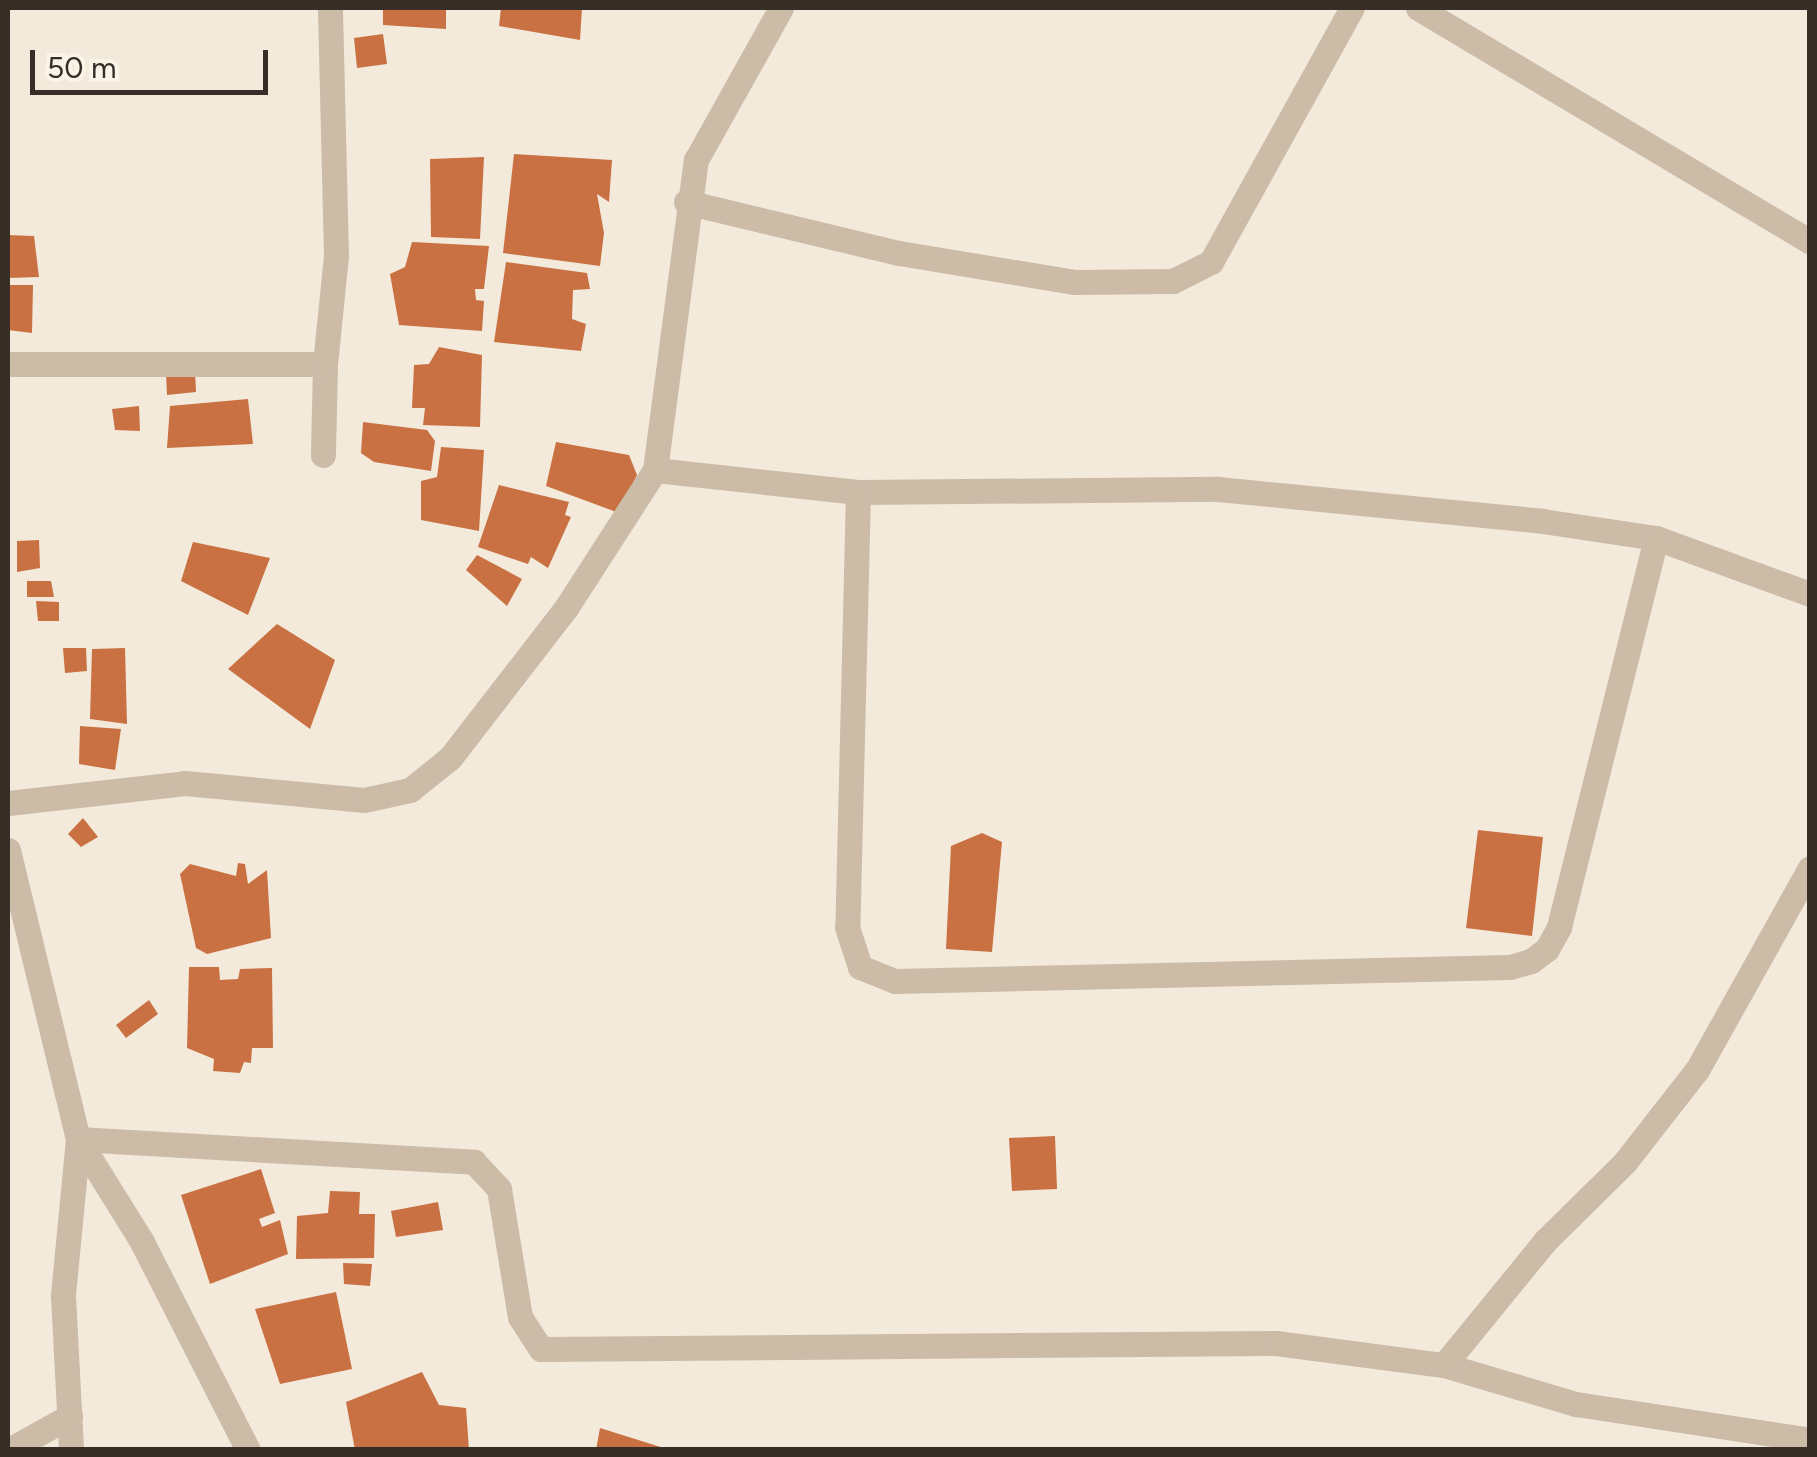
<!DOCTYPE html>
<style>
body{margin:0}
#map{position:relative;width:1817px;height:1457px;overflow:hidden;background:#f3eadc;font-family:Figtree,sans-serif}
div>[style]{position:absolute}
.building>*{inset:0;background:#c97143}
.street>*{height:25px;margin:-12.5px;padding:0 12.5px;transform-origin:12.5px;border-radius:12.5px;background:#cbbba7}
span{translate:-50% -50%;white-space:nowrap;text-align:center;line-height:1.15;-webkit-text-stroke:8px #faf4e8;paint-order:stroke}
.frame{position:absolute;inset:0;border:10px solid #372e28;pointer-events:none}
.scale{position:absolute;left:30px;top:50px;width:238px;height:45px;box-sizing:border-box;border:5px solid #372e28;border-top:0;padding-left:12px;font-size:30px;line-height:35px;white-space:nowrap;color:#372e28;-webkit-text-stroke:8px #faf4e8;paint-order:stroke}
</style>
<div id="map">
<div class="building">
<div style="clip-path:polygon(383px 8px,446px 8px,446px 29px,383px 25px)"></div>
<div style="clip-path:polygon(501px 8px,582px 8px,580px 40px,499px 26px)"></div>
<div style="clip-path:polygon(383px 34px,387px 64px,357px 68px,354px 38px)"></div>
<div style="clip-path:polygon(514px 154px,612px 160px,609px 202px,597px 194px,604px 233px,600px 266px,503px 253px)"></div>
<div style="clip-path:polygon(484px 157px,480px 239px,431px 237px,430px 159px)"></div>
<div style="clip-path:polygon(8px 235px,34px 236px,39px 277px,8px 278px)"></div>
<div style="clip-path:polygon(412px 242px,489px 246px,484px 289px,475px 289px,476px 300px,484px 301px,482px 331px,399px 325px,390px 274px,405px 267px)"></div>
<div style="clip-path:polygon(506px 262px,587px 273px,590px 289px,573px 290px,572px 319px,586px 324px,581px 351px,494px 342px)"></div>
<div style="clip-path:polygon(8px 285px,33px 285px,32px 333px,8px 330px)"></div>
<div style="clip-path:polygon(439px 347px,482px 355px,480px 427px,423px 425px,425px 408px,412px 408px,414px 365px,429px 364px)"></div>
<div style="clip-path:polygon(195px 372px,196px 392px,167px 395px,166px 373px)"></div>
<div style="clip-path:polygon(248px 399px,253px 444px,167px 448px,170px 406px)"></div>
<div style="clip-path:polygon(139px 406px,140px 431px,115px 430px,112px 409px)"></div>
<div style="clip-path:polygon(363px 422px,427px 430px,435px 441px,431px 471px,374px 462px,361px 453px)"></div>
<div style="clip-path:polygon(556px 442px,629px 455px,637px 475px,619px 513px,546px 486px)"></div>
<div style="clip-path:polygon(441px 447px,484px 450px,479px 531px,421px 520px,421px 481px,437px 477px)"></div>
<div style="clip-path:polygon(499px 485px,569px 502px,565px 515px,571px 517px,548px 568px,531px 557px,528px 564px,478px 547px)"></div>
<div style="clip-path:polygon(39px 540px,40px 568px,17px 572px,17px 541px)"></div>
<div style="clip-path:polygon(193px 542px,270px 558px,248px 615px,181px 581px)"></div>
<div style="clip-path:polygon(477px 555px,522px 579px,507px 606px,466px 570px)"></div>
<div style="clip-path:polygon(27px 581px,51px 581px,54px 597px,27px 597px)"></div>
<div style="clip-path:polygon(36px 601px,59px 602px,59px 621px,38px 621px)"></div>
<div style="clip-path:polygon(277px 624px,335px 660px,310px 729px,228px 669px)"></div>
<div style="clip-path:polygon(63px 648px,86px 648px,87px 671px,65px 673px)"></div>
<div style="clip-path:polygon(125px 648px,127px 724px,90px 719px,92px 649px)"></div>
<div style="clip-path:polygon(80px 726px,121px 729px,115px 770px,79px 764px)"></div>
<div style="clip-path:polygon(83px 818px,98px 837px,81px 847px,68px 834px)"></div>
<div style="clip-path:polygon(1478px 830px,1543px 837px,1532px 936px,1466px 928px)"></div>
<div style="clip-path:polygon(982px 833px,1002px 842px,992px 952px,946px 949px,951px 846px)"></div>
<div style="clip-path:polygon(238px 863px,245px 864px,248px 884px,267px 870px,271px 938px,207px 954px,196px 948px,180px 874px,190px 864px,236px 876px)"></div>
<div style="clip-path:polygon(189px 967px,219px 967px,220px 980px,238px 979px,240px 969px,272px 968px,273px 1048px,252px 1048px,251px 1063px,244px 1062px,240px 1073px,213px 1071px,214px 1059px,187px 1048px)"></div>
<div style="clip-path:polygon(149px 1000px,158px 1014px,126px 1038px,116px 1025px)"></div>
<div style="clip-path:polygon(1055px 1136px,1057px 1189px,1012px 1191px,1009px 1138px)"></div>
<div style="clip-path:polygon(261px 1169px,275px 1213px,259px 1219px,262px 1227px,280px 1220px,288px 1254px,210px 1284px,181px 1195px)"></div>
<div style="clip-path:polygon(330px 1191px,360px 1192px,359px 1214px,375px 1214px,374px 1258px,296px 1259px,297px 1216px,328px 1213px)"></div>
<div style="clip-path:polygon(438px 1202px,443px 1230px,396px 1237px,391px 1211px)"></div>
<div style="clip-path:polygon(343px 1263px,372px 1264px,370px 1286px,344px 1284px)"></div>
<div style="clip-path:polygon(336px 1292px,352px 1369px,280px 1384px,255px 1309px)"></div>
<div style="clip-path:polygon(422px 1372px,439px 1405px,466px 1408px,469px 1450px,355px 1450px,346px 1402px)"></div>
<div style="clip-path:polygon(600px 1428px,667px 1449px,667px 1450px,596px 1450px)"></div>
</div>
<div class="street">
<div style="left:1418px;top:8px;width:457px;rotate:30.8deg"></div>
<div style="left:686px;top:202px;width:219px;rotate:13.5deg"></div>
<div style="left:899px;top:253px;width:177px;rotate:9.4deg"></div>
<div style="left:1074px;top:282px;width:99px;rotate:-0.6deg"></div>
<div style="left:1173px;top:281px;width:42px;rotate:-26.6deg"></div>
<div style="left:1211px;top:262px;width:291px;rotate:-61deg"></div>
<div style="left:8px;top:364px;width:317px"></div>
<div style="left:325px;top:364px;width:91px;rotate:91.3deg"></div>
<div style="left:325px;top:364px;width:109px;rotate:-84.2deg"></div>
<div style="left:336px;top:256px;width:248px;rotate:-91.4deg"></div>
<div style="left:655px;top:470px;width:204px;rotate:6.2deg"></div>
<div style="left:858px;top:492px;width:360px;rotate:-0.5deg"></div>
<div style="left:1218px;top:489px;width:326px;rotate:5.6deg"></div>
<div style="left:1542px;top:521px;width:115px;rotate:8.5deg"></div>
<div style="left:1656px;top:538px;width:164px;rotate:20deg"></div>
<div style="left:858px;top:492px;width:435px;rotate:91.4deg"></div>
<div style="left:847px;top:927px;width:42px;rotate:72deg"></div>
<div style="left:860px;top:967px;width:38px;rotate:22deg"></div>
<div style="left:895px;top:981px;width:615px;rotate:-1.3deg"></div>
<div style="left:1510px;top:967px;width:22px;rotate:-16deg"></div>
<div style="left:1531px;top:961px;width:20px;rotate:-37deg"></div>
<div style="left:1547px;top:949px;width:25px;rotate:-61deg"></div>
<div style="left:1559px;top:927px;width:401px;rotate:-76deg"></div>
<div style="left:8px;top:803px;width:178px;rotate:-6.4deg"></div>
<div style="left:185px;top:783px;width:180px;rotate:5.4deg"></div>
<div style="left:364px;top:800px;width:47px;rotate:-12.3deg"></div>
<div style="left:410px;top:790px;width:51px;rotate:-38.7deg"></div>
<div style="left:450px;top:758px;width:190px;rotate:-52.3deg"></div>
<div style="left:566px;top:608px;width:164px;rotate:-57.2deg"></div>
<div style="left:655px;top:470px;width:313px;rotate:-82.5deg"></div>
<div style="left:696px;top:160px;width:174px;rotate:-60.8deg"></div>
<div style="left:8px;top:850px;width:297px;rotate:76.4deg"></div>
<div style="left:78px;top:1139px;width:158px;rotate:95.5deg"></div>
<div style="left:63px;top:1296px;width:154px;rotate:87deg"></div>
<div style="left:78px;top:1139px;width:397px;rotate:3.3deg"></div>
<div style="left:474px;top:1162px;width:37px;rotate:47deg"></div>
<div style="left:499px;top:1189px;width:130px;rotate:80.7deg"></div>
<div style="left:520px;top:1317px;width:38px;rotate:57deg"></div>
<div style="left:541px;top:1349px;width:735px;rotate:-0.47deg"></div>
<div style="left:1276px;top:1343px;width:169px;rotate:7.5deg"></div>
<div style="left:1444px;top:1365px;width:138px;rotate:16.5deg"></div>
<div style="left:1576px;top:1404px;width:237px;rotate:8.7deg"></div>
<div style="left:78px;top:1139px;width:121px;rotate:58.1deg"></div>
<div style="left:142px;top:1242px;width:233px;rotate:63deg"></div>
<div style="left:1444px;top:1365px;width:160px;rotate:-50.8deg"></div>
<div style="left:1545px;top:1241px;width:112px;rotate:-44.6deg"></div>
<div style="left:1625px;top:1162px;width:117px;rotate:-52deg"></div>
<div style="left:1697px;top:1070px;width:231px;rotate:-60.8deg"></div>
<div style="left:9px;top:1450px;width:70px;rotate:-29.1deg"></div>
</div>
<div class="frame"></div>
<div class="scale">50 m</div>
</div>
